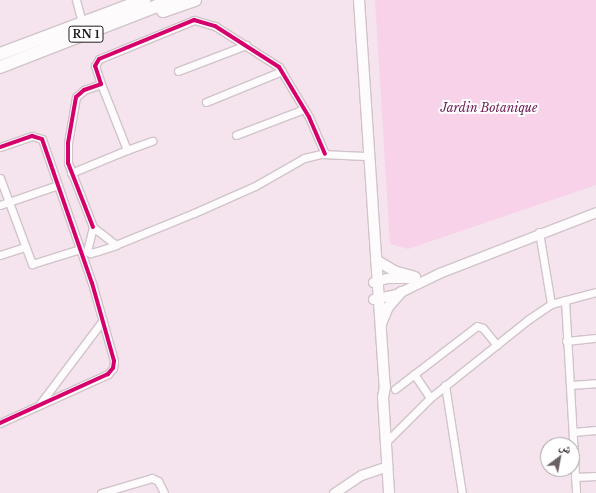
<!DOCTYPE html>
<meta charset="utf-8">
<style>
body{margin:0}
#map{position:relative;width:596px;height:493px;overflow:hidden;background:#f5e4ed;font-family:"Libre Baskerville","Noto Naskh Arabic",serif}
div>[style]{position:absolute}
.green>*{inset:0;background:#f7d2e8}
.roads{filter:drop-shadow(1px 0 #d0c4ca) drop-shadow(-1px 0 #d0c4ca) drop-shadow(0 1px #d0c4ca) drop-shadow(0 -1px #d0c4ca)}
.minor>*{height:7px;margin:-3.5px;padding:0 3.5px;transform-origin:3.5px;border-radius:3.5px;background:#fefbfc}
.tertiary>*{height:9px;margin:-4.5px;padding:0 4.5px;transform-origin:4.5px;border-radius:4.5px;background:#fefbfc}
.secondary>*{height:10px;margin:-5px;padding:0 5px;transform-origin:5px;border-radius:5px;background:#fefbfc}
.trunk>*{height:12px;margin:-6px;padding:0 6px;transform-origin:6px;border-radius:6px;background:#fefbfc}
.cycleway>*{height:4px;margin:-2px;padding:0 2px;transform-origin:2px;border-radius:2px;background:#d6006c}
span{translate:-50% -50%;white-space:nowrap;text-align:center;line-height:1.15;-webkit-text-stroke:4px #fff;paint-order:stroke}
.shield-label span{padding:1px 3px;background:#fff;border:1px solid;border-radius:3px;-webkit-text-stroke-width:0}
.shield-label{font-size:11px;color:#23191f;font-weight:700}
.park-label{font-size:12px;color:#712158;font-style:italic}
.north{position:absolute;left:540px;top:437px;width:40px;height:40px;box-sizing:border-box;background:#fff;border:1px solid #a7a3a5;border-radius:50%;rotate:32deg;font-size:11px;font-weight:700;line-height:16px;text-align:center;color:#23191f}
.north::after{content:'';display:block;margin:auto;width:14px;height:18px;background:#6c6067;clip-path:polygon(50% 0,100% 100%,50% 72%,0 100%)}
</style>
<div id="map">
<div class="green">
<div style="clip-path:polygon(375px 0,596px 0,596px 185px,408px 249px,390px 244px)"></div>
</div>
<div class="roads">
<div class="minor">
<div style="left:76px;top:0;width:24px;rotate:75deg"></div>
<div style="left:178px;top:71px;width:73px;rotate:-20.9deg"></div>
<div style="left:206px;top:102px;width:82px;rotate:-22.2deg"></div>
<div style="left:236px;top:135px;width:73px;rotate:-20.9deg"></div>
<div style="left:0;top:147px;width:34px;rotate:-19deg"></div>
<div style="left:32px;top:136px;width:10px;rotate:17deg"></div>
<div style="left:42px;top:139px;width:152px;rotate:70.9deg"></div>
<div style="left:92px;top:283px;width:81px;rotate:74.2deg"></div>
<div style="left:114px;top:361px;width:7px;rotate:98deg"></div>
<div style="left:113px;top:368px;width:8px;rotate:130deg"></div>
<div style="left:108px;top:374px;width:119px;rotate:155.6deg"></div>
<div style="left:127px;top:150px;width:27px;rotate:-20deg"></div>
<div style="left:71px;top:173px;width:61px;rotate:-22.3deg"></div>
<div style="left:127px;top:150px;width:71px;rotate:-111.5deg"></div>
<div style="left:0;top:178px;width:92px;rotate:69.6deg"></div>
<div style="left:32px;top:264px;width:50px;rotate:-17.4deg"></div>
<div style="left:0;top:205px;width:61px;rotate:-19deg"></div>
<div style="left:93px;top:227px;width:69px;rotate:-111.3deg"></div>
<div style="left:68px;top:163px;width:20px;rotate:-90deg"></div>
<div style="left:68px;top:143px;width:47px;rotate:-80.1deg"></div>
<div style="left:76px;top:97px;width:11px;rotate:-41deg"></div>
<div style="left:84px;top:90px;width:18px;rotate:-19deg"></div>
<div style="left:101px;top:84px;width:19px;rotate:-108deg"></div>
<div style="left:95px;top:66px;width:8px;rotate:-60deg"></div>
<div style="left:99px;top:59px;width:103px;rotate:-22.3deg"></div>
<div style="left:194px;top:20px;width:22px;rotate:16deg"></div>
<div style="left:215px;top:26px;width:76px;rotate:32.6deg"></div>
<div style="left:279px;top:67px;width:58px;rotate:59deg"></div>
<div style="left:309px;top:117px;width:40px;rotate:66.6deg"></div>
<div style="left:539px;top:232px;width:73px;rotate:80.5deg"></div>
<div style="left:116px;top:245px;width:29px;rotate:-142deg"></div>
<div style="left:93px;top:227px;width:25px;rotate:104deg"></div>
<div style="left:87px;top:251px;width:4px;rotate:34deg"></div>
<div style="left:90px;top:253px;width:8px;rotate:-14deg"></div>
<div style="left:98px;top:251px;width:16px;rotate:-18deg"></div>
<div style="left:113px;top:246px;width:87px;rotate:-22.2deg"></div>
<div style="left:194px;top:213px;width:67px;rotate:-23.9deg"></div>
<div style="left:255px;top:186px;width:56px;rotate:-29.7deg"></div>
<div style="left:304px;top:158px;width:18px;rotate:-13deg"></div>
<div style="left:322px;top:154px;width:43px;rotate:2.7deg"></div>
<div style="left:0;top:255px;width:25px;rotate:-18deg"></div>
<div style="left:565px;top:300px;width:193px;rotate:86.7deg"></div>
<div style="left:566px;top:341px;width:30px;rotate:-6deg"></div>
<div style="left:414px;top:374px;width:29px;rotate:56deg"></div>
<div style="left:445px;top:385px;width:109px;rotate:81.1deg"></div>
<div style="left:570px;top:385px;width:26px;rotate:-4deg"></div>
<div style="left:395px;top:389px;width:103px;rotate:-37.5deg"></div>
<div style="left:477px;top:326px;width:6px;rotate:18deg"></div>
<div style="left:483px;top:328px;width:22px;rotate:51deg"></div>
<div style="left:39px;top:405px;width:106px;rotate:-53deg"></div>
<div style="left:573px;top:432px;width:23px;rotate:-5deg"></div>
<div style="left:386px;top:442px;width:62px;rotate:-45deg"></div>
<div style="left:430px;top:398px;width:127px;rotate:-38.6deg"></div>
<div style="left:529px;top:319px;width:27px;rotate:-34deg"></div>
<div style="left:551px;top:304px;width:47px;rotate:-14.9deg"></div>
<div style="left:575px;top:477px;width:21px;rotate:-3deg"></div>
<div style="left:101px;top:493px;width:53px;rotate:-16.4deg"></div>
<div style="left:152px;top:478px;width:7px;rotate:27deg"></div>
<div style="left:158px;top:481px;width:13px;rotate:63deg"></div>
</div>
<div class="tertiary">
<div style="left:373px;top:282px;width:15px;rotate:-16deg"></div>
<div style="left:387px;top:278px;width:27px"></div>
<div style="left:373px;top:299px;width:24px;rotate:-12deg"></div>
<div style="left:396px;top:294px;width:48px;rotate:-26deg"></div>
<div style="left:439px;top:273px;width:168px;rotate:-21.2deg"></div>
<div style="left:334px;top:493px;width:32px;rotate:-34deg"></div>
<div style="left:361px;top:475px;width:28px;rotate:-19deg"></div>
</div>
<div class="secondary">
<div style="left:359px;top:0;width:388px;rotate:86.2deg"></div>
<div style="left:385px;top:387px;width:10px;rotate:101deg"></div>
<div style="left:383px;top:397px;width:96px;rotate:86.4deg"></div>
<div style="left:376px;top:260px;width:21px;rotate:31deg"></div>
<div style="left:394px;top:271px;width:22px;rotate:16deg"></div>
<div style="left:381px;top:324px;width:18px;rotate:-68deg"></div>
<div style="left:388px;top:307px;width:20px;rotate:-49deg"></div>
</div>
<div class="trunk">
<div style="left:163px;top:11px;width:34px;rotate:-19deg"></div>
<div style="left:0;top:54px;width:154px;rotate:-20.6deg"></div>
<div style="left:0;top:67px;width:185px;rotate:-21.3deg"></div>
</div>
</div>
<div class="cycleway">
<div style="left:0;top:147px;width:34px;rotate:-19deg"></div>
<div style="left:32px;top:136px;width:10px;rotate:17deg"></div>
<div style="left:42px;top:139px;width:152px;rotate:70.9deg"></div>
<div style="left:92px;top:283px;width:81px;rotate:74.2deg"></div>
<div style="left:114px;top:361px;width:7px;rotate:98deg"></div>
<div style="left:113px;top:368px;width:8px;rotate:130deg"></div>
<div style="left:108px;top:374px;width:119px;rotate:155.6deg"></div>
<div style="left:93px;top:227px;width:69px;rotate:-111.3deg"></div>
<div style="left:68px;top:163px;width:20px;rotate:-90deg"></div>
<div style="left:68px;top:143px;width:47px;rotate:-80.1deg"></div>
<div style="left:76px;top:97px;width:11px;rotate:-41deg"></div>
<div style="left:84px;top:90px;width:18px;rotate:-19deg"></div>
<div style="left:101px;top:84px;width:19px;rotate:-108deg"></div>
<div style="left:95px;top:66px;width:8px;rotate:-60deg"></div>
<div style="left:99px;top:59px;width:103px;rotate:-22.3deg"></div>
<div style="left:194px;top:20px;width:22px;rotate:16deg"></div>
<div style="left:215px;top:26px;width:76px;rotate:32.6deg"></div>
<div style="left:279px;top:67px;width:58px;rotate:59deg"></div>
<div style="left:309px;top:117px;width:40px;rotate:66.6deg"></div>
</div>
<div class="shield-label">
<span style="left:86px;top:34px">RN 1</span>
</div>
<div class="park-label">
<span style="left:489px;top:108px">Jardin Botanique</span>
</div>
<div class="north">ش</div>
</div>
